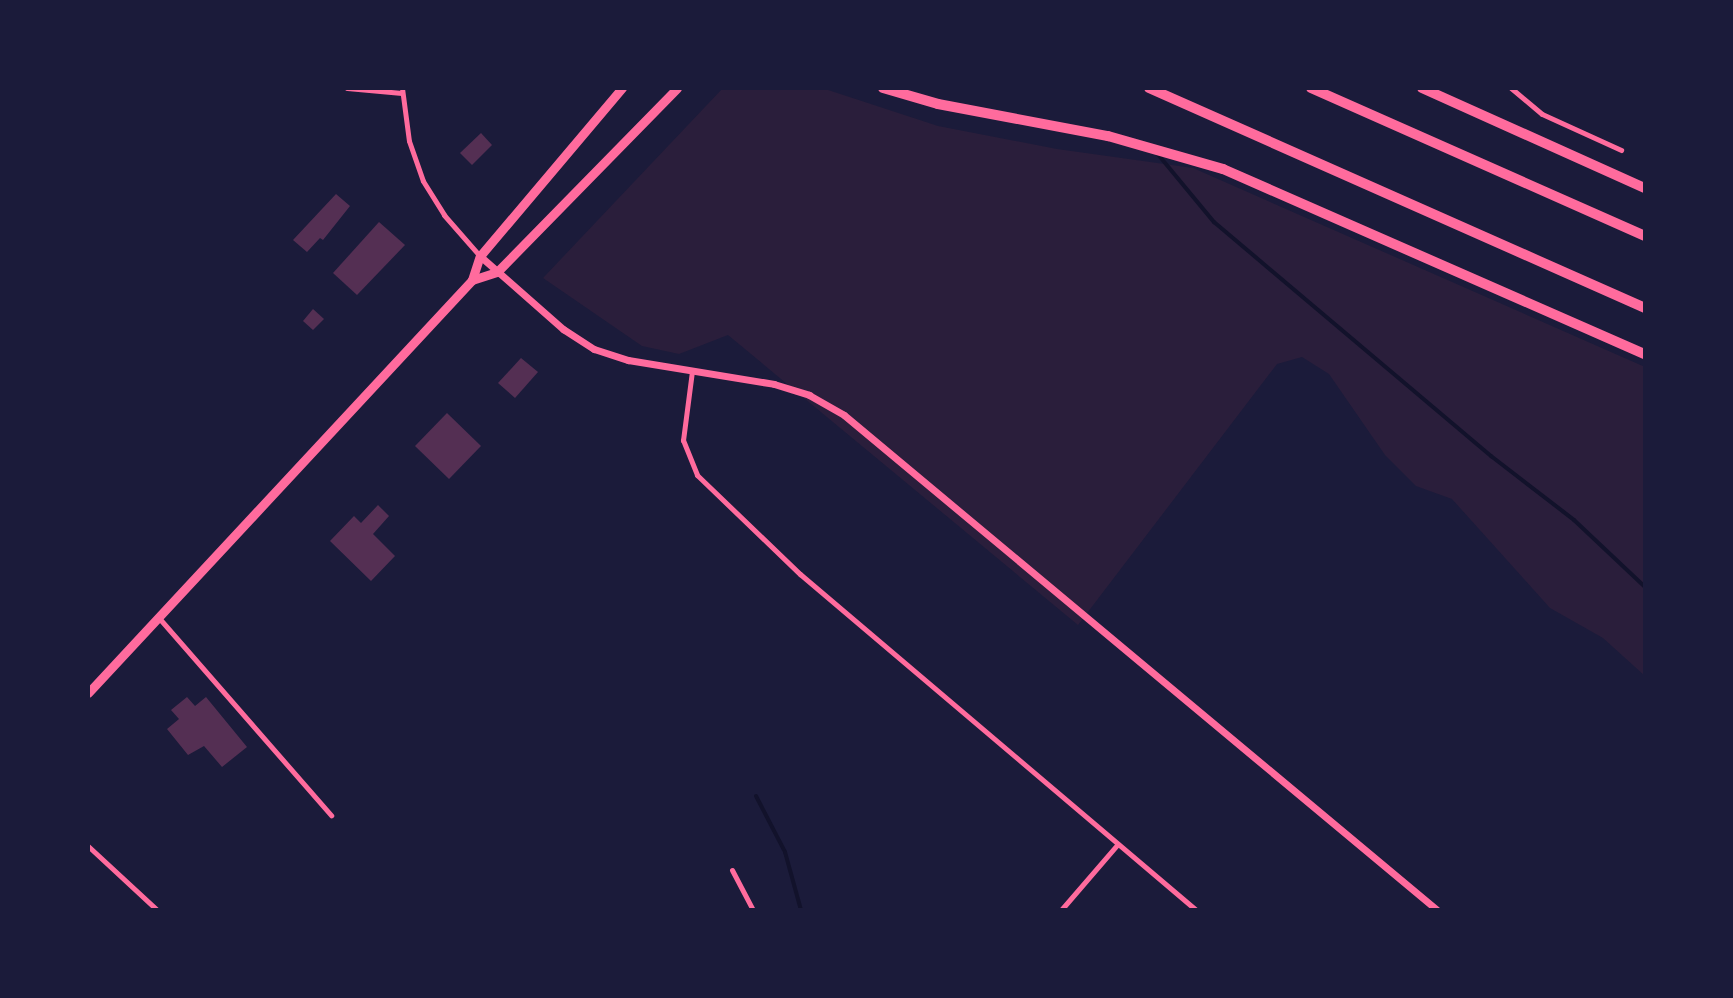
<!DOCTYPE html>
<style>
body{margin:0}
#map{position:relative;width:1733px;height:998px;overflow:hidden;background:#1b1b3a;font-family:"Crimson Pro",serif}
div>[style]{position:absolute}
.green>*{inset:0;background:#2a1e3b}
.stream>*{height:4px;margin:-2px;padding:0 2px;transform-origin:2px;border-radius:2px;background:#12122b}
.building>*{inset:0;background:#542f53}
.minor>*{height:5px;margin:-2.5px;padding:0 2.5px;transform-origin:2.5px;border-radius:2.5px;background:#ff6b9d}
.tertiary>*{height:7px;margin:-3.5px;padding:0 3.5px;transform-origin:3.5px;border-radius:3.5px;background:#ff6b9d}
.trunk>*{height:9px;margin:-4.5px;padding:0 4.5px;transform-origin:4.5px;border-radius:4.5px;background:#ff6b9d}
.motorway>*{height:10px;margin:-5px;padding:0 5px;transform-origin:5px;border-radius:5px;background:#ff6b9d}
span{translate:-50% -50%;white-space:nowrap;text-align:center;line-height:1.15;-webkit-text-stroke:7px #1b1b3a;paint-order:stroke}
.frame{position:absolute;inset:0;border:90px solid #1b1b3a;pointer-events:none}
</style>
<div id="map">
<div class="green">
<div style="clip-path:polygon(723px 88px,822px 88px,938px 126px,1057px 149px,1193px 168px,1645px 367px,1645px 676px,1603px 638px,1550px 608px,1452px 499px,1416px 486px,1385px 455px,1329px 374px,1302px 357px,1277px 364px,1078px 625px,728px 335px,679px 354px,642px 346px,543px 278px)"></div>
</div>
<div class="stream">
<div style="left:1156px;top:152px;width:91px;rotate:50.4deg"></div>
<div style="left:1214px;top:222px;width:363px;rotate:40.2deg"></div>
<div style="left:1491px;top:456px;width:105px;rotate:37.6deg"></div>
<div style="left:1574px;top:520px;width:98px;rotate:43.3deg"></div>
<div style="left:756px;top:796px;width:63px;rotate:62.6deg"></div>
<div style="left:785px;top:852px;width:60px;rotate:74.6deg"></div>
</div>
<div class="building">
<div style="clip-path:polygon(481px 133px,492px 145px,472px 165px,460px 153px)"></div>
<div style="clip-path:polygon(336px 194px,350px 206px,323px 240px,320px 238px,307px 252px,293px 240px)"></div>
<div style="clip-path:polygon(379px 222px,405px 245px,357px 295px,333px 273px)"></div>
<div style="clip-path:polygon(313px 309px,324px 319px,313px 330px,303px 321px)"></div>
<div style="clip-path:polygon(521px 358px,538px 372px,515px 398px,498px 383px)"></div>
<div style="clip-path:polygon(447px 413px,481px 446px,449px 479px,415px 446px)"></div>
<div style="clip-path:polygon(378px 505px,389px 516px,373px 534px,395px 556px,371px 581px,330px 541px,354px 516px,361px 523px)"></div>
<div style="clip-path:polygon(187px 697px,195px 706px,206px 697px,247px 747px,222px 767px,204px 746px,188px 755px,167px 729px,179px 719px,171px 710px)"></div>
</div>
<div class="minor">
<div style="left:347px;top:88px;width:55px;rotate:5.2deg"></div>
<div style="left:402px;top:88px;width:53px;rotate:82.5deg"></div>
<div style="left:409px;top:141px;width:42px;rotate:70.7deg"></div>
<div style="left:423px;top:181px;width:40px;rotate:58deg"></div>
<div style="left:444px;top:215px;width:53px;rotate:48.8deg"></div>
<div style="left:1511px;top:88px;width:40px;rotate:40deg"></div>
<div style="left:1542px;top:114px;width:87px;rotate:24.5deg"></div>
<div style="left:692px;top:371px;width:70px;rotate:97.4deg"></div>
<div style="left:683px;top:440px;width:38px;rotate:68deg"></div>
<div style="left:697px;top:475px;width:143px;rotate:43.9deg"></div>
<div style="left:800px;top:574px;width:519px;rotate:40.31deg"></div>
<div style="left:159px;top:618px;width:262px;rotate:48.9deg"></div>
<div style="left:88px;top:846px;width:94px;rotate:42.8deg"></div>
<div style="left:732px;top:870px;width:45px;rotate:62.3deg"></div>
<div style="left:1061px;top:910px;width:86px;rotate:-49.3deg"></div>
</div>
<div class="tertiary">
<div style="left:480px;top:256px;width:111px;rotate:41.3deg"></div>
<div style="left:563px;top:329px;width:37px;rotate:33deg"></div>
<div style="left:594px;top:349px;width:36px;rotate:18deg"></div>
<div style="left:628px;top:360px;width:148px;rotate:9.3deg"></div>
<div style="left:774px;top:384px;width:37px;rotate:17deg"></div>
<div style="left:809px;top:395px;width:40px;rotate:29.7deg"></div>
<div style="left:844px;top:415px;width:772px;rotate:39.85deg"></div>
</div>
<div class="trunk">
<div style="left:472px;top:280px;width:26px;rotate:-18deg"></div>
<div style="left:497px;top:272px;width:257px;rotate:-45.6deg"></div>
<div style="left:88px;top:693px;width:564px;rotate:-47.08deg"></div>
<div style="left:472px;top:280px;width:25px;rotate:-72deg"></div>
<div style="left:480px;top:256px;width:220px;rotate:-49.8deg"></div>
</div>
<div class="motorway">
<div style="left:883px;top:88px;width:57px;rotate:16.2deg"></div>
<div style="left:938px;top:104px;width:173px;rotate:10.7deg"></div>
<div style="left:1108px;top:136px;width:120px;rotate:16deg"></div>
<div style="left:1223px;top:169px;width:461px;rotate:23.7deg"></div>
<div style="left:1149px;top:88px;width:543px;rotate:23.92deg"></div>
<div style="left:1311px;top:88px;width:365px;rotate:23.9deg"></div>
<div style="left:1422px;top:88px;width:244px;rotate:24.2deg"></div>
</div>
<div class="frame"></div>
</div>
